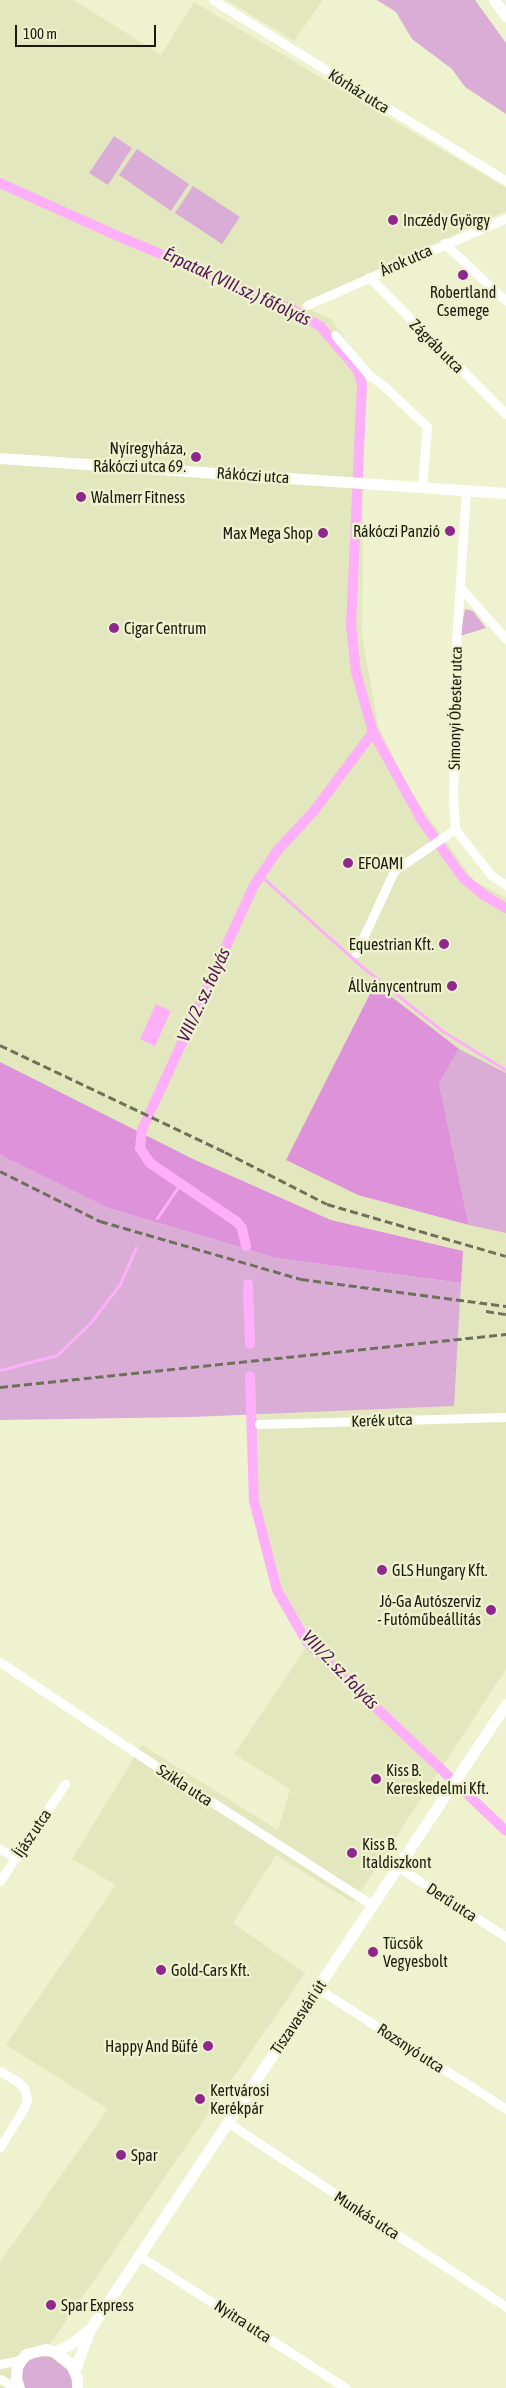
<!DOCTYPE html>
<meta charset="utf-8">
<style>
body{margin:0}
#map{position:relative;width:506px;height:2388px;overflow:hidden;background:#eef2cf;font-family:"Asap Condensed",sans-serif}
div>[style]{position:absolute}
.built>*{inset:0;background:#e3e7bd}
.green>*{inset:0;background:#daadd7}
.forest>*{inset:0;background:#dd92d9}
.water>*{inset:0;background:#fdb0f9}
.stream>*{height:3px;margin:-1.5px;padding:0 1.5px;transform-origin:1.5px;border-radius:1.5px;background:#fdb0f9}
.canal>*{height:10px;margin:-5px;padding:0 5px;transform-origin:5px;border-radius:5px;background:#fdb0f9}
.minor>*{height:9px;margin:-4.5px;padding:0 4.5px;transform-origin:4.5px;border-radius:4.5px;background:#fff}
.major>*{height:11px;margin:-5.5px;padding:0 5.5px;transform-origin:5.5px;border-radius:5.5px;background:#fff}
.rail>*{height:3px;margin-top:-1.5px;transform-origin:0;background:repeating-linear-gradient(90deg,#6e705a 0 8px,transparent 0 12px)}
.dots>*{width:14px;height:14px;translate:-50% -50%;box-sizing:border-box;border:2px solid #eef2cf;border-radius:50%}
span{translate:-50% -50%;white-space:nowrap;text-align:center;line-height:1.15;-webkit-text-stroke:5px #eef2cf;paint-order:stroke}
.street-label{font-size:16px;color:#1a1b0e}
.poi-label{font-size:16px;color:#1a1b0e}
.left{translate:0 -50%;text-align:left}
.right{translate:-100% -50%;text-align:right}
.water-label{font-size:18px;color:#541254;font-style:italic}
.scale{position:absolute;left:15px;top:25px;width:141px;height:22px;box-sizing:border-box;border:2px solid #1a1b0e;border-top:0;padding-left:6px;font-size:15px;line-height:18px;white-space:nowrap;color:#1a1b0e;-webkit-text-stroke:4px #eef2cf;paint-order:stroke}
</style>
<div id="map">
<div class="built">
<div style="clip-path:polygon(0 0,74px 0,161px 55px,194px 2px,506px 188px,506px 211px,300px 305px,331px 319px,364px 365px,362px 636px,378px 725px,408px 788px,474px 881px,506px 898px,506px 1669px,353px 1903px,276px 1855px,233px 1923px,305px 1973px,20px 2388px,0 2388px,0 2262px,108px 2109px,6px 2045px,116px 1885px,72px 1859px,142px 1745px,278px 1830px,290px 1789px,234px 1754px,312px 1638px,283px 1592px,255px 1499px,256px 1415px,453px 1406px,463px 1251px,331px 1220px,193px 1159px,0 1062px)"></div>
<div style="clip-path:polygon(227px 0,323px 0,294px 41px)"></div>
</div>
<div class="green">
<div style="clip-path:polygon(377px 0,475px 0,506px 43px,506px 114px,465px 87px,452px 69px,412px 39px,396px 12px)"></div>
<div style="clip-path:polygon(114px 136px,132px 148px,108px 185px,89px 173px)"></div>
<div style="clip-path:polygon(137px 149px,189px 184px,171px 211px,119px 175px)"></div>
<div style="clip-path:polygon(193px 186px,240px 217px,222px 244px,175px 213px)"></div>
<div style="clip-path:polygon(465px 609px,473px 611px,486px 628px,460px 636px)"></div>
<div style="clip-path:polygon(459px 1049px,506px 1073px,506px 1233px,469px 1225px,439px 1084px)"></div>
<div style="clip-path:polygon(0 1155px,108px 1208px,276px 1258px,461px 1283px,454px 1406px,193px 1417px,0 1420px)"></div>
<div style="clip-path:polygon(38px 2356px,51px 2357px,70px 2372px,73px 2388px,25px 2388px,22px 2379px,23px 2368px,27px 2362px)"></div>
</div>
<div class="forest">
<div style="clip-path:polygon(375px 984px,459px 1049px,439px 1084px,469px 1225px,358px 1195px,286px 1160px)"></div>
<div style="clip-path:polygon(0 1062px,193px 1159px,331px 1220px,463px 1251px,461px 1283px,276px 1258px,108px 1208px,0 1155px)"></div>
</div>
<div class="water">
<div style="clip-path:polygon(156px 1004px,171px 1011px,155px 1046px,140px 1039px)"></div>
</div>
<div class="stream">
<div style="left:261px;top:876px;width:135px;rotate:42deg"></div>
<div style="left:361px;top:966px;width:106px;rotate:38.5deg"></div>
<div style="left:444px;top:1032px;width:73px;rotate:31.5deg"></div>
<div style="left:157px;top:1218px;width:41px;rotate:-55.9deg"></div>
<div style="left:0;top:1370px;width:59px;rotate:-14.7deg"></div>
<div style="left:57px;top:1355px;width:46px;rotate:-44.1deg"></div>
<div style="left:90px;top:1323px;width:49px;rotate:-52.4deg"></div>
<div style="left:120px;top:1284px;width:40px;rotate:-66.6deg"></div>
</div>
<div class="canal">
<div style="left:0;top:183px;width:124px;rotate:24.3deg"></div>
<div style="left:113px;top:234px;width:196px;rotate:22.8deg"></div>
<div style="left:294px;top:310px;width:31px;rotate:32deg"></div>
<div style="left:320px;top:326px;width:57px;rotate:49.3deg"></div>
<div style="left:357px;top:369px;width:16px;rotate:72deg"></div>
<div style="left:362px;top:384px;width:241px;rotate:92.6deg"></div>
<div style="left:351px;top:625px;width:47px;rotate:83.9deg"></div>
<div style="left:356px;top:672px;width:62px;rotate:74.2deg"></div>
<div style="left:373px;top:732px;width:99px;rotate:61.1deg"></div>
<div style="left:421px;top:819px;width:72px;rotate:54.6deg"></div>
<div style="left:463px;top:878px;width:27px;rotate:39deg"></div>
<div style="left:484px;top:895px;width:26px;rotate:31deg"></div>
<div style="left:246px;top:1246px;width:18px;rotate:-103deg"></div>
<div style="left:242px;top:1228px;width:8px;rotate:-130deg"></div>
<div style="left:237px;top:1222px;width:105px;rotate:-145.9deg"></div>
<div style="left:150px;top:1163px;width:18px;rotate:-124deg"></div>
<div style="left:140px;top:1148px;width:18px;rotate:-84deg"></div>
<div style="left:142px;top:1130px;width:267px;rotate:-65.4deg"></div>
<div style="left:253px;top:887px;width:43px;rotate:-56.3deg"></div>
<div style="left:277px;top:851px;width:54px;rotate:-47.2deg"></div>
<div style="left:314px;top:811px;width:99px;rotate:-53.2deg"></div>
<div style="left:248px;top:1284px;width:60px;rotate:88.1deg"></div>
<div style="left:250px;top:1376px;width:125px;rotate:88.2deg"></div>
<div style="left:254px;top:1501px;width:92px;rotate:75.5deg"></div>
<div style="left:277px;top:1590px;width:60px;rotate:60deg"></div>
<div style="left:307px;top:1642px;width:274px;rotate:43.5deg"></div>
</div>
<div class="minor">
<div style="left:213px;top:0;width:344px;rotate:31.7deg"></div>
<div style="left:444px;top:243px;width:85px;rotate:43.1deg"></div>
<div style="left:369px;top:277px;width:194px;rotate:45deg"></div>
<div style="left:307px;top:305px;width:217px;rotate:-23.6deg"></div>
<div style="left:335px;top:335px;width:51px;rotate:49.8deg"></div>
<div style="left:368px;top:374px;width:20px;rotate:37deg"></div>
<div style="left:384px;top:386px;width:59px;rotate:43.6deg"></div>
<div style="left:427px;top:427px;width:59px;rotate:94.8deg"></div>
<div style="left:466px;top:490px;width:171px;rotate:93.7deg"></div>
<div style="left:455px;top:661px;width:138px;rotate:90.8deg"></div>
<div style="left:453px;top:799px;width:30px;rotate:86deg"></div>
<div style="left:455px;top:829px;width:58px;rotate:52deg"></div>
<div style="left:491px;top:875px;width:18px;rotate:34deg"></div>
<div style="left:460px;top:587px;width:69px;rotate:48.5deg"></div>
<div style="left:356px;top:953px;width:90px;rotate:-65.1deg"></div>
<div style="left:394px;top:871px;width:74px;rotate:-34.5deg"></div>
<div style="left:259px;top:1424px;width:247px;rotate:-1.6deg"></div>
<div style="left:0;top:1662px;width:191px;rotate:33.7deg"></div>
<div style="left:159px;top:1768px;width:253px;rotate:32.7deg"></div>
<div style="left:0;top:1849px;width:18px;rotate:29deg"></div>
<div style="left:398px;top:1867px;width:129px;rotate:32.9deg"></div>
<div style="left:0;top:1881px;width:117px;rotate:-56.2deg"></div>
<div style="left:317px;top:1988px;width:224px;rotate:32.6deg"></div>
<div style="left:0;top:2071px;width:21px;rotate:31deg"></div>
<div style="left:18px;top:2082px;width:8px;rotate:45deg"></div>
<div style="left:24px;top:2088px;width:12px;rotate:76deg"></div>
<div style="left:27px;top:2100px;width:9px;rotate:111deg"></div>
<div style="left:24px;top:2108px;width:46px;rotate:121.6deg"></div>
<div style="left:227px;top:2122px;width:335px;rotate:33.5deg"></div>
<div style="left:138px;top:2255px;width:247px;rotate:32.6deg"></div>
<div style="left:0;top:2364px;width:21px;rotate:-11deg"></div>
<div style="left:0;top:2379px;width:19px;rotate:28deg"></div>
</div>
<div class="major">
<div style="left:494px;top:0;width:20px;rotate:53deg"></div>
<div style="left:0;top:458px;width:507px;rotate:3.96deg"></div>
<div style="left:55px;top:2352px;width:19px;rotate:-28deg"></div>
<div style="left:72px;top:2343px;width:21px;rotate:-39deg"></div>
<div style="left:75px;top:2369px;width:43px;rotate:-69.4deg"></div>
<div style="left:90px;top:2329px;width:751px;rotate:-56.35deg"></div>
<div style="left:19px;top:2388px;width:10px;rotate:-107deg"></div>
<div style="left:16px;top:2378px;width:11px;rotate:-85deg"></div>
<div style="left:17px;top:2367px;width:8px;rotate:-60deg"></div>
<div style="left:21px;top:2360px;width:8px;rotate:-50deg"></div>
<div style="left:26px;top:2354px;width:21px;rotate:-14deg"></div>
<div style="left:46px;top:2349px;width:9px;rotate:18deg"></div>
<div style="left:55px;top:2352px;width:19px;rotate:36deg"></div>
<div style="left:70px;top:2363px;width:17px;rotate:65deg"></div>
<div style="left:77px;top:2378px;width:10px;rotate:90deg"></div>
</div>
<div class="rail">
<div style="left:0;top:1045px;width:249px;rotate:25.4deg"></div>
<div style="left:225px;top:1152px;width:114px;rotate:27deg"></div>
<div style="left:327px;top:1204px;width:186px;rotate:16.2deg"></div>
<div style="left:0;top:1171px;width:112px;rotate:26.6deg"></div>
<div style="left:100px;top:1221px;width:209px;rotate:16.1deg"></div>
<div style="left:301px;top:1279px;width:207px;rotate:7.5deg"></div>
<div style="left:486px;top:1311px;width:20px;rotate:9deg"></div>
<div style="left:0;top:1387px;width:509px;rotate:-5.98deg"></div>
</div>
<div class="dots">
<div style="left:393px;top:220px;background:#8e288d"></div>
<div style="left:463px;top:275px;background:#8e288d"></div>
<div style="left:196px;top:457px;background:#8e288d"></div>
<div style="left:81px;top:497px;background:#8e288d"></div>
<div style="left:450px;top:531px;background:#8e288d"></div>
<div style="left:323px;top:533px;background:#8e288d"></div>
<div style="left:114px;top:628px;background:#8e288d"></div>
<div style="left:348px;top:863px;background:#8e288d"></div>
<div style="left:444px;top:944px;background:#8e288d"></div>
<div style="left:452px;top:986px;background:#8e288d"></div>
<div style="left:382px;top:1570px;background:#8e288d"></div>
<div style="left:491px;top:1610px;background:#8e288d"></div>
<div style="left:376px;top:1779px;background:#8e288d"></div>
<div style="left:352px;top:1853px;background:#8e288d"></div>
<div style="left:373px;top:1952px;background:#8e288d"></div>
<div style="left:161px;top:1970px;background:#8e288d"></div>
<div style="left:208px;top:2046px;background:#8e288d"></div>
<div style="left:200px;top:2099px;background:#8e288d"></div>
<div style="left:121px;top:2155px;background:#8e288d"></div>
<div style="left:51px;top:2305px;background:#8e288d"></div>
</div>
<div class="street-label">
<span style="left:359px;top:91px;rotate:32deg">Kórház utca</span>
<span style="left:406px;top:260px;rotate:-24deg">Árok utca</span>
<span style="left:437px;top:346px;rotate:45deg">Zágráb utca</span>
<span style="left:253px;top:475px;rotate:4deg">Rákóczi utca</span>
<span style="left:455px;top:708px;rotate:-89deg">Simonyi Óbester utca</span>
<span style="left:382px;top:1420px;rotate:-2deg">Kerék utca</span>
<span style="left:185px;top:1785px;rotate:33deg">Szikla utca</span>
<span style="left:32px;top:1833px;rotate:-56deg">Íjász utca</span>
<span style="left:452px;top:1902px;rotate:33deg">Derű utca</span>
<span style="left:298px;top:2017px;rotate:-56deg">Tiszavasvári út</span>
<span style="left:411px;top:2048px;rotate:33deg">Rozsnyó utca</span>
<span style="left:367px;top:2215px;rotate:33deg">Munkás utca</span>
<span style="left:243px;top:2321px;rotate:33deg">Nyitra utca</span>
</div>
<div class="poi-label">
<span class="left" style="left:403px;top:220px">Inczédy György</span>
<span style="left:463px;top:301px">Robertland<br>Csemege</span>
<span class="right" style="left:186px;top:457px">Nyíregyháza,<br>Rákóczi utca 69.</span>
<span class="left" style="left:91px;top:497px">Walmerr Fitness</span>
<span class="right" style="left:440px;top:531px">Rákóczi Panzió</span>
<span class="right" style="left:313px;top:533px">Max Mega Shop</span>
<span class="left" style="left:124px;top:628px">Cigar Centrum</span>
<span class="left" style="left:358px;top:863px">EFOAMI</span>
<span class="right" style="left:434px;top:944px">Equestrian Kft.</span>
<span class="right" style="left:442px;top:986px">Állványcentrum</span>
<span class="left" style="left:392px;top:1570px">GLS Hungary Kft.</span>
<span class="right" style="left:481px;top:1610px">Jó-Ga Autószerviz<br>- Futóműbeállítás</span>
<span class="left" style="left:386px;top:1779px">Kiss B.<br>Kereskedelmi Kft.</span>
<span class="left" style="left:362px;top:1853px">Kiss B.<br>Italdiszkont</span>
<span class="left" style="left:383px;top:1952px">Tücsök<br>Vegyesbolt</span>
<span class="left" style="left:171px;top:1970px">Gold-Cars Kft.</span>
<span class="right" style="left:198px;top:2046px">Happy And Büfé</span>
<span class="left" style="left:210px;top:2099px">Kertvárosi<br>Kerékpár</span>
<span class="left" style="left:131px;top:2155px">Spar</span>
<span class="left" style="left:61px;top:2305px">Spar Express</span>
</div>
<div class="water-label">
<span style="left:237px;top:287px;rotate:25deg">Érpatak (VIII.sz.) főfolyás</span>
<span style="left:204px;top:995px;rotate:-65deg">VIII/2. sz. folyás</span>
<span style="left:340px;top:1670px;rotate:46deg">VIII/2. sz. folyás</span>
</div>
<div class="scale">100 m</div>
</div>
